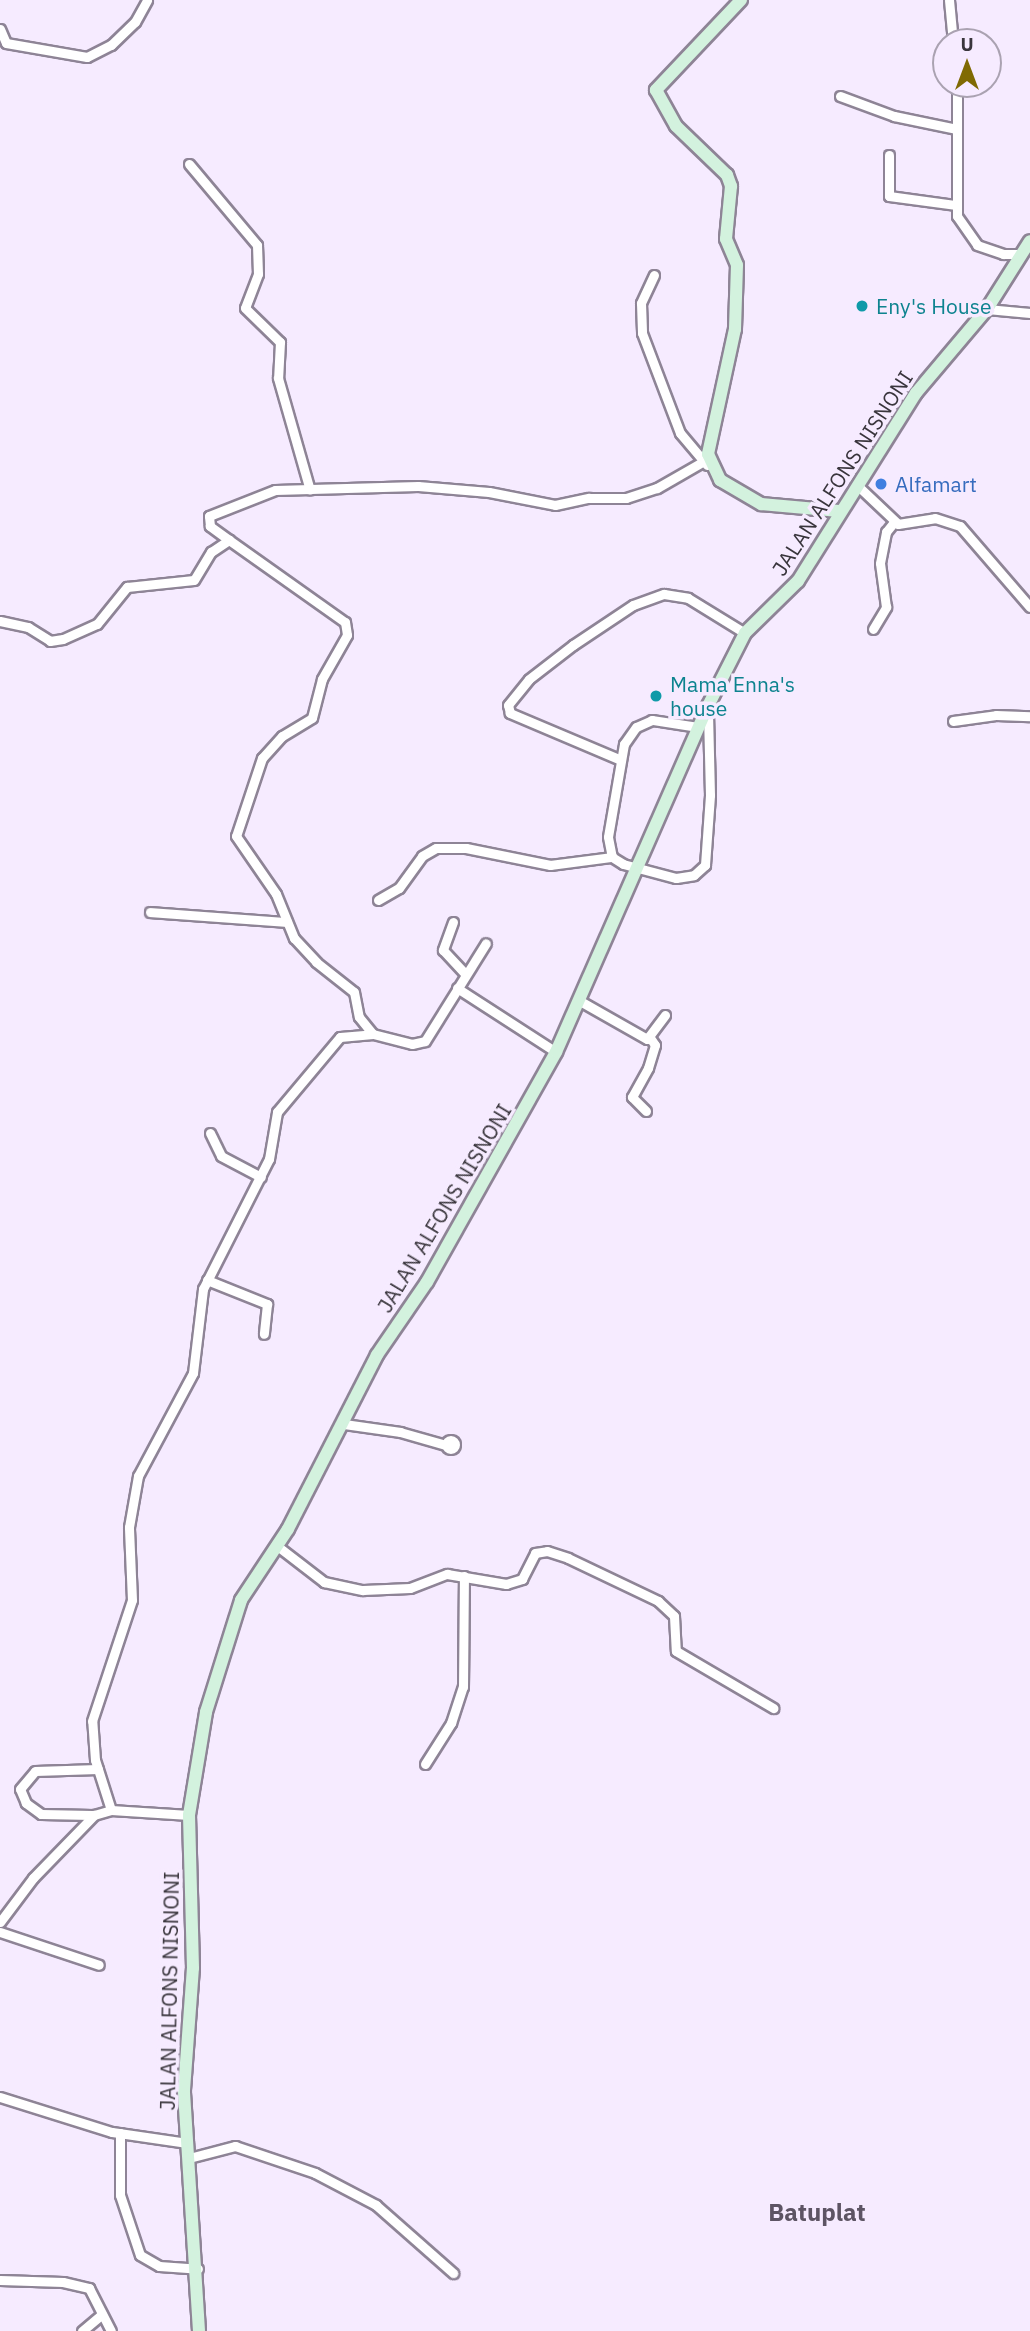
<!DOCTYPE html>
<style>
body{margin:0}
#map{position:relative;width:1030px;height:2331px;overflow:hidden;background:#f6ebff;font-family:"IBM Plex Sans",sans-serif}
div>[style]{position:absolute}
.roads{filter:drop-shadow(2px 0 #8e8496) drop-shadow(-2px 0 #8e8496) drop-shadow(0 2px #8e8496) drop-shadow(0 -2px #8e8496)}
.street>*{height:9px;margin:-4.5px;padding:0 4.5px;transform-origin:4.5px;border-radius:4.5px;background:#fff}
.street>.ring{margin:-4.5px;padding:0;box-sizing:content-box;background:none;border:9px solid #fff;border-radius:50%}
.secondary>*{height:12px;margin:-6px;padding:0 6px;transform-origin:6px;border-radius:6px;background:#d3f2de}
.dots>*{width:19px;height:19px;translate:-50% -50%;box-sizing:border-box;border:4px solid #f6ebff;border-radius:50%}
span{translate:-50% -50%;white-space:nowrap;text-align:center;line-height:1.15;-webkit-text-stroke:7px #f6ebff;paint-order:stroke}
.culture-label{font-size:21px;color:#0d838f}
.left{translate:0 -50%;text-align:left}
.street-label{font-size:21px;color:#39353c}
.shop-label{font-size:21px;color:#366cbe}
.quarter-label{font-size:24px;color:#5d5464;font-weight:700}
.north{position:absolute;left:932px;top:28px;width:70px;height:70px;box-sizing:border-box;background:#f6ebff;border:2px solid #aaa2b1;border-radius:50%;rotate:0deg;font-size:19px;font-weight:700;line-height:28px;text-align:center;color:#39353c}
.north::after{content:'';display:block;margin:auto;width:24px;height:32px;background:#806a03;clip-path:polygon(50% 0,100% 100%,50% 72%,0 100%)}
</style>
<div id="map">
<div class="roads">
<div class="street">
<div style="left:949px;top:0;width:42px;rotate:84.6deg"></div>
<div style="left:0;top:29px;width:15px;rotate:67deg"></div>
<div style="left:6px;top:43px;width:82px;rotate:9.8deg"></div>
<div style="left:87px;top:57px;width:27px;rotate:-27deg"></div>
<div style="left:111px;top:45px;width:33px;rotate:-44deg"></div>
<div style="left:135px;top:22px;width:25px;rotate:-61deg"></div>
<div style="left:957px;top:84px;width:132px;rotate:90deg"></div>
<div style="left:957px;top:216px;width:35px;rotate:55deg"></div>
<div style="left:977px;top:245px;width:28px;rotate:19deg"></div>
<div style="left:1003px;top:254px;width:18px"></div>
<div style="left:840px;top:96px;width:58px;rotate:20.3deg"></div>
<div style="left:894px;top:116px;width:64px;rotate:11.7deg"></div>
<div style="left:889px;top:155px;width:41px;rotate:90deg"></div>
<div style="left:889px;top:196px;width:68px;rotate:7.7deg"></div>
<div style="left:189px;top:164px;width:106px;rotate:50deg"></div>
<div style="left:257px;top:245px;width:29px;rotate:88deg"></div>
<div style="left:258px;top:274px;width:36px;rotate:111deg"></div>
<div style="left:245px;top:308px;width:49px;rotate:44.2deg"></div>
<div style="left:280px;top:342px;width:36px;rotate:93deg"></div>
<div style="left:278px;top:378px;width:116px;rotate:74.1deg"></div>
<div style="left:654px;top:275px;width:31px;rotate:115deg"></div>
<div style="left:641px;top:303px;width:30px;rotate:88deg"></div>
<div style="left:642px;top:333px;width:107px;rotate:69.2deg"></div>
<div style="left:680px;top:433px;width:42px;rotate:49.8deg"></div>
<div style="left:987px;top:309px;width:43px;rotate:5.3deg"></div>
<div style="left:858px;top:486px;width:55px;rotate:43.5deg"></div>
<div style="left:898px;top:524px;width:37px;rotate:-9deg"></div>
<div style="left:935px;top:518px;width:26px;rotate:18deg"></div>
<div style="left:960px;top:526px;width:107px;rotate:49.2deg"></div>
<div style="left:229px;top:540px;width:24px;rotate:-144deg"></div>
<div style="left:210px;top:526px;width:10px;rotate:-96deg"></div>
<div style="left:209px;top:516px;width:71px;rotate:-21.5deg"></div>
<div style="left:275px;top:490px;width:143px;rotate:-1.6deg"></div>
<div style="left:418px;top:486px;width:71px;rotate:4.8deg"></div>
<div style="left:489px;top:492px;width:67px;rotate:11.1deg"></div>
<div style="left:555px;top:505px;width:35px;rotate:-12deg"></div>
<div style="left:589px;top:498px;width:37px"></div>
<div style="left:626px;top:498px;width:33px;rotate:-18deg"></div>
<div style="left:657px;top:488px;width:54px;rotate:-29.9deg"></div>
<div style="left:0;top:621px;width:29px;rotate:12deg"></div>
<div style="left:28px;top:627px;width:26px;rotate:32deg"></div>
<div style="left:50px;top:641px;width:13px;rotate:-9deg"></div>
<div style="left:63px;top:639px;width:37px;rotate:-24deg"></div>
<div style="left:97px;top:624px;width:48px;rotate:-51deg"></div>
<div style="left:127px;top:587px;width:67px;rotate:-6deg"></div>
<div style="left:194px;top:580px;width:33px;rotate:-59deg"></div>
<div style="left:211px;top:552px;width:22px;rotate:-34deg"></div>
<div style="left:229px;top:540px;width:142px;rotate:35.3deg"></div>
<div style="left:345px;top:622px;width:13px;rotate:81deg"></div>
<div style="left:347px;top:635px;width:51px;rotate:119.6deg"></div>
<div style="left:322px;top:679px;width:40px;rotate:104.4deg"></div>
<div style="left:312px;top:718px;width:35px;rotate:149deg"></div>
<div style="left:282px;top:736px;width:30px;rotate:132deg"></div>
<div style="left:262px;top:758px;width:82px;rotate:108.4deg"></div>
<div style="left:236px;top:836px;width:70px;rotate:55.4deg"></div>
<div style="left:276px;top:894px;width:48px;rotate:67.8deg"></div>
<div style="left:294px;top:938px;width:33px;rotate:47deg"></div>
<div style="left:316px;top:962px;width:48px;rotate:38.3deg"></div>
<div style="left:354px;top:992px;width:25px;rotate:79deg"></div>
<div style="left:359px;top:1017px;width:22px;rotate:51deg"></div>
<div style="left:873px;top:629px;width:26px;rotate:-59deg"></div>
<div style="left:886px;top:607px;width:44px;rotate:-97.8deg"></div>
<div style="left:880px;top:563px;width:32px;rotate:-79deg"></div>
<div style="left:886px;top:532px;width:13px;rotate:-51deg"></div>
<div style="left:953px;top:721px;width:43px;rotate:-7.9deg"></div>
<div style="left:996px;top:715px;width:34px;rotate:2deg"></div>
<div style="left:698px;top:727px;width:47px;rotate:-171.3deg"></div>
<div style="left:652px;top:720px;width:17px;rotate:156deg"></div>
<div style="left:636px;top:727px;width:21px;rotate:125deg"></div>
<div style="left:624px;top:744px;width:94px;rotate:99.8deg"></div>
<div style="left:608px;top:837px;width:20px;rotate:79deg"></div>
<div style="left:612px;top:857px;width:13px;rotate:32deg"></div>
<div style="left:623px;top:864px;width:55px;rotate:14.8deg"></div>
<div style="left:676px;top:878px;width:18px;rotate:-9deg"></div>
<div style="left:694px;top:875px;width:15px;rotate:-42deg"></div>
<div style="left:705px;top:865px;width:70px;rotate:-85.9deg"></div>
<div style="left:710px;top:795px;width:84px;rotate:-91.4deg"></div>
<div style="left:621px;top:760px;width:121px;rotate:-157.1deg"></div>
<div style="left:510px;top:713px;width:8px;rotate:-104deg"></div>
<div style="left:508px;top:705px;width:33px;rotate:-51deg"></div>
<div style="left:529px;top:679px;width:56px;rotate:-37.7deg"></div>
<div style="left:573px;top:645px;width:72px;rotate:-33.7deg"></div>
<div style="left:633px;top:605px;width:33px;rotate:-20deg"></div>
<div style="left:664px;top:594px;width:24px;rotate:9deg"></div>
<div style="left:688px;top:598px;width:67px;rotate:31.6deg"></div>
<div style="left:378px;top:900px;width:24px;rotate:-30deg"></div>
<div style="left:399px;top:888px;width:39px;rotate:-54deg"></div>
<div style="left:422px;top:856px;width:16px;rotate:-30deg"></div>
<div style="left:436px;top:848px;width:30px"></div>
<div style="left:466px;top:848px;width:86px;rotate:11.4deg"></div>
<div style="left:550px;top:865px;width:63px;rotate:-7.4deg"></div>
<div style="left:150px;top:912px;width:137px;rotate:4.2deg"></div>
<div style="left:453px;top:922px;width:30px;rotate:110deg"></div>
<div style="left:443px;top:950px;width:33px;rotate:47deg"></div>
<div style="left:457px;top:988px;width:118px;rotate:32.9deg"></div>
<div style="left:580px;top:1001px;width:77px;rotate:29.6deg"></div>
<div style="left:647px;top:1039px;width:30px;rotate:-53deg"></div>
<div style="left:646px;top:1111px;width:20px;rotate:-135deg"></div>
<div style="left:632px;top:1097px;width:33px;rotate:-61deg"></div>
<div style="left:648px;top:1068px;width:24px;rotate:-73deg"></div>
<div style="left:655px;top:1045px;width:7px;rotate:-124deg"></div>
<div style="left:210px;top:1133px;width:25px;rotate:64deg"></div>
<div style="left:221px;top:1156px;width:45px;rotate:27.7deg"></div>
<div style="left:207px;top:1280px;width:65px;rotate:21.8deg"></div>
<div style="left:267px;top:1304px;width:30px;rotate:96deg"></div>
<div style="left:344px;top:1424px;width:57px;rotate:8.1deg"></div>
<div style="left:400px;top:1432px;width:48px;rotate:15.8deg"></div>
<div class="ring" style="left:446.5px;top:1440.5px;width:0;height:0"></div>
<div style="left:276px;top:1545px;width:61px;rotate:37.6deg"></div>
<div style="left:324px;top:1582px;width:40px;rotate:12deg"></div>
<div style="left:363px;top:1590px;width:47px;rotate:-2.4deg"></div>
<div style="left:410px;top:1588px;width:40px;rotate:-21deg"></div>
<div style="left:447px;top:1574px;width:60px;rotate:9.6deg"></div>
<div style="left:506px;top:1584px;width:17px;rotate:-17deg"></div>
<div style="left:522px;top:1579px;width:29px;rotate:-63deg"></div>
<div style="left:535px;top:1553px;width:12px;rotate:-9deg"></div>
<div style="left:547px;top:1551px;width:22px;rotate:18deg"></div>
<div style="left:568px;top:1558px;width:100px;rotate:25.5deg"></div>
<div style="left:658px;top:1601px;width:22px;rotate:43deg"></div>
<div style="left:674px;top:1616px;width:35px;rotate:87deg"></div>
<div style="left:676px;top:1651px;width:113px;rotate:30.4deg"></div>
<div style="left:425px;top:1764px;width:49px;rotate:-57.6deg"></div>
<div style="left:451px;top:1723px;width:38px;rotate:-72deg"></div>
<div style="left:463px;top:1687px;width:111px;rotate:-89.5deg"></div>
<div style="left:111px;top:1810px;width:52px;rotate:-107.7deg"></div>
<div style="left:95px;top:1760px;width:39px;rotate:-94deg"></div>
<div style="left:92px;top:1721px;width:127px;rotate:-71.7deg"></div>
<div style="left:132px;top:1600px;width:73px;rotate:-92.4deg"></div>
<div style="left:129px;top:1527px;width:52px;rotate:-80deg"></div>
<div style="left:138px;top:1476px;width:117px;rotate:-61.9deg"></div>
<div style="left:193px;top:1373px;width:85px;rotate:-83.2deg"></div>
<div style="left:203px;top:1289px;width:146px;rotate:-63.1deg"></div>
<div style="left:269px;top:1159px;width:48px;rotate:-80.3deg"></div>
<div style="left:277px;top:1112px;width:98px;rotate:-50deg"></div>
<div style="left:340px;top:1037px;width:33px;rotate:-5deg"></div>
<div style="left:373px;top:1034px;width:40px;rotate:14.4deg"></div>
<div style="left:412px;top:1044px;width:13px;rotate:-13deg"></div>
<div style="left:425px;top:1041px;width:115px;rotate:-58.1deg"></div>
<div style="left:92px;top:1815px;width:51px;rotate:-178.9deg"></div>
<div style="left:41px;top:1814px;width:19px;rotate:-144deg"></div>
<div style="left:26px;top:1803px;width:15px;rotate:-113deg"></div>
<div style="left:20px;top:1789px;width:23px;rotate:-50deg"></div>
<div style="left:35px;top:1771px;width:63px;rotate:-1.8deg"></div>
<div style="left:0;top:1922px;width:55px;rotate:-53.1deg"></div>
<div style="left:33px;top:1878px;width:88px;rotate:-45.9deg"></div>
<div style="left:94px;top:1815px;width:18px;rotate:-16deg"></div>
<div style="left:111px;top:1810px;width:78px;rotate:3.7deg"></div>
<div style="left:0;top:1932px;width:104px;rotate:18.4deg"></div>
<div style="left:0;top:2097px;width:117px;rotate:17.4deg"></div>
<div style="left:112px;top:2132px;width:76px;rotate:8.3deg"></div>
<div style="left:120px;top:2133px;width:62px;rotate:90deg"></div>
<div style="left:120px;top:2195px;width:63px;rotate:71.6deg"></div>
<div style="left:140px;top:2255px;width:22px;rotate:30deg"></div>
<div style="left:159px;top:2266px;width:39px;rotate:4deg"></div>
<div style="left:189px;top:2158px;width:48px;rotate:-14.6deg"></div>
<div style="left:235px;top:2146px;width:84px;rotate:18.6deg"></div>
<div style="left:315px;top:2173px;width:69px;rotate:27.7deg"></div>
<div style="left:376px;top:2205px;width:103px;rotate:41.4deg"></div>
<div style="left:0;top:2280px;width:63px;rotate:1.8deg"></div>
<div style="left:63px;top:2282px;width:27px;rotate:13deg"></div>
<div style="left:89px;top:2288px;width:48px;rotate:62.9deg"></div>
<div style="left:82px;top:2331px;width:26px;rotate:-40deg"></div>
</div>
<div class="secondary">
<div style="left:741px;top:0;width:124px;rotate:133.4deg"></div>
<div style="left:656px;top:90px;width:41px;rotate:60.9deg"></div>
<div style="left:676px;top:126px;width:71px;rotate:43.9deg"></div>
<div style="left:727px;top:175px;width:12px;rotate:70deg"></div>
<div style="left:731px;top:186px;width:53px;rotate:95.4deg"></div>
<div style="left:726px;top:239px;width:28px;rotate:67deg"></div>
<div style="left:737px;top:265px;width:64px;rotate:91.8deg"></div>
<div style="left:735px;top:329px;width:128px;rotate:102.2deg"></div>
<div style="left:708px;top:454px;width:29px;rotate:65deg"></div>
<div style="left:720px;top:480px;width:48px;rotate:30.3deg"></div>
<div style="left:761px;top:504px;width:78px;rotate:5.1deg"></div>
<div style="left:199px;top:2331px;width:241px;rotate:-93.6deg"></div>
<div style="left:184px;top:2090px;width:122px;rotate:-85.8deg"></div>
<div style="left:193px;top:1968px;width:153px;rotate:-91.5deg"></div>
<div style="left:189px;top:1815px;width:104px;rotate:-80.6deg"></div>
<div style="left:206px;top:1712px;width:117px;rotate:-72.6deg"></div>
<div style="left:241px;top:1600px;width:85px;rotate:-56.5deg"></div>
<div style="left:288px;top:1529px;width:195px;rotate:-62.9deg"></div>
<div style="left:377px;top:1355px;width:88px;rotate:-55.6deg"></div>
<div style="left:427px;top:1282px;width:264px;rotate:-60.7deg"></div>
<div style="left:556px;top:1052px;width:378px;rotate:-66.3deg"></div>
<div style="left:708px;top:706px;width:82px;rotate:-63.1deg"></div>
<div style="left:745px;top:633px;width:74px;rotate:-44.5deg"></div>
<div style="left:798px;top:581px;width:222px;rotate:-57.9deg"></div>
<div style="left:916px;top:393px;width:110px;rotate:-49.8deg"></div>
<div style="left:987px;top:309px;width:80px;rotate:-57.7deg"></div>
</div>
</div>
<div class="dots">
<div style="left:862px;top:306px;background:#0f9aa8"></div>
<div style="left:881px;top:484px;background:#3f7fe0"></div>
<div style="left:656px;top:696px;background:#0f9aa8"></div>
</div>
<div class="culture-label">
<span class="left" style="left:876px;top:306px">Eny's House</span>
<span class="left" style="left:670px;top:696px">Mama Enna's<br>house</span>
</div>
<div class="street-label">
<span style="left:842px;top:473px;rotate:-57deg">JALAN ALFONS NISNONI</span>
<span style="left:444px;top:1208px;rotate:-59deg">JALAN ALFONS NISNONI</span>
<span style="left:169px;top:1991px;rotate:-89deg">JALAN ALFONS NISNONI</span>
</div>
<div class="shop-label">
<span class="left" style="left:895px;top:484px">Alfamart</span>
</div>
<div class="quarter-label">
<span style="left:817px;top:2213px">Batuplat</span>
</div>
<div class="north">U</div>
</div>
